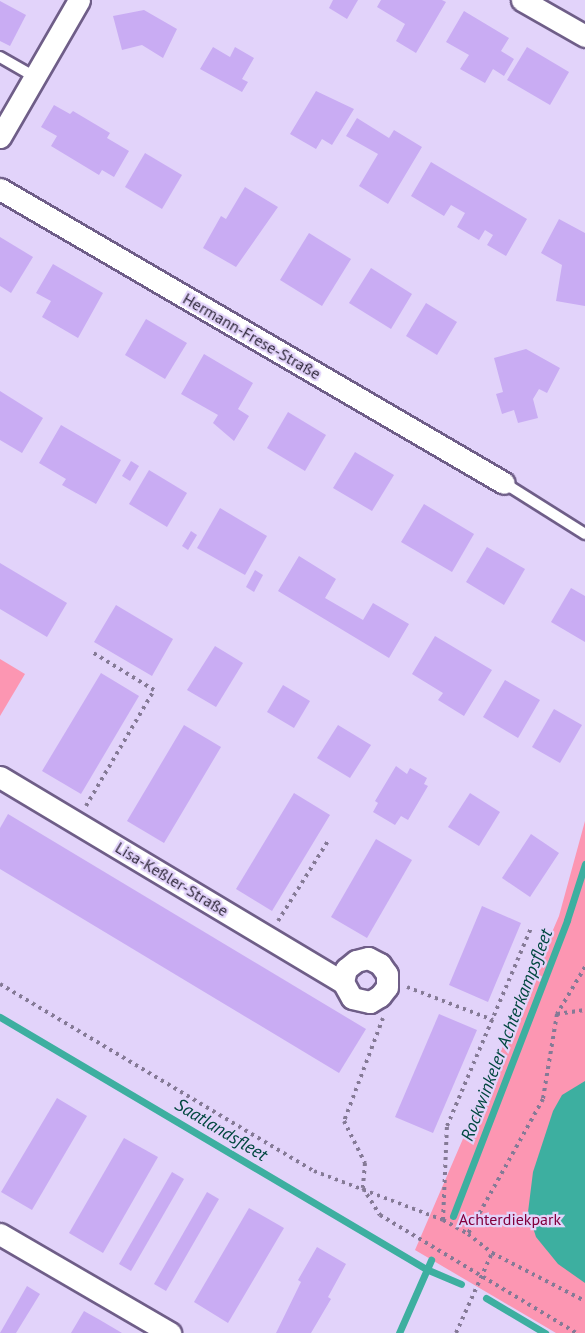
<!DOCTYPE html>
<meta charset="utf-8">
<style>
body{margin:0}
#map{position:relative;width:585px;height:1333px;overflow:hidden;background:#e2d3fa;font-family:"PT Sans",sans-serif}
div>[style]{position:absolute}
.green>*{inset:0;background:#fc96b2}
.water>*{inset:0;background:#3dafa0}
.stream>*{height:7px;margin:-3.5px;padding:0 3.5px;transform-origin:3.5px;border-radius:3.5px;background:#3dafa0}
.building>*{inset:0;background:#c9acf3}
.path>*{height:4px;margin-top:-2px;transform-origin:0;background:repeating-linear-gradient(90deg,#857a96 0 3px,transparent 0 7.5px)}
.roads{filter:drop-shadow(2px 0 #6f5e88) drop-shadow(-2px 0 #6f5e88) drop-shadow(0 2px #6f5e88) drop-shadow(0 -2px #6f5e88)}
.lane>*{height:10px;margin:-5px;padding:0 5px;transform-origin:5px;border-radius:5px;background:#fff}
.street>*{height:21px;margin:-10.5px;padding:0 10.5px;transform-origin:10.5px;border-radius:10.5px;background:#fff}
span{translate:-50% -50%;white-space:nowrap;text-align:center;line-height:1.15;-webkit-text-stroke:4.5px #e2d3fa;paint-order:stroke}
.street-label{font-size:16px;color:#2a2335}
.park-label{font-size:16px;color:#83003d}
.water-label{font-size:18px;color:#00473f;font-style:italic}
</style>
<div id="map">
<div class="green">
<div style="clip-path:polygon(0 659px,25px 674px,0 716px)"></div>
<div style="clip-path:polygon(585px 821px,585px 1333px,556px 1333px,415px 1250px,559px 916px)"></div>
</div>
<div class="water">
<div style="clip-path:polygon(585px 1081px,585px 1283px,558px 1264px,536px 1237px,528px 1212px,533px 1172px,553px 1111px,562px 1095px)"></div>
</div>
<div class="stream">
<div style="left:0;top:1017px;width:495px;rotate:30.6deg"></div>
<div style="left:426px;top:1269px;width:38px;rotate:23deg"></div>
<div style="left:453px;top:1216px;width:317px;rotate:-68.9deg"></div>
<div style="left:567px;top:920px;width:59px;rotate:-72.2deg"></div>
<div style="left:486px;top:1298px;width:69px;rotate:30.7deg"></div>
<div style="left:399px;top:1333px;width:80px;rotate:-66.3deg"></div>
</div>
<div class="building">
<div style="clip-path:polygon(333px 0,358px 0,347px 19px,329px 8px)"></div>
<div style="clip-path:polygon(381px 0,442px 0,446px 2px,416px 53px,396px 41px,405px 24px,377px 7px)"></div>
<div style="clip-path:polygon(0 1px,26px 15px,10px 46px,0 41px)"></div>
<div style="clip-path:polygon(144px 10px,177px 29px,163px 58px,142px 45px,122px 50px,113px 16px)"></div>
<div style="clip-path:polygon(464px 11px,509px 38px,501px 51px,514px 59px,504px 76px,493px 69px,485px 83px,460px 69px,469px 55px,446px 42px)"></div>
<div style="clip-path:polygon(213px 47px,230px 57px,235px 47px,254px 58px,242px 79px,248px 82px,242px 92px,200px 69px)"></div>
<div style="clip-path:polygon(527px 47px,569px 72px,550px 105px,507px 80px)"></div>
<div style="clip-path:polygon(316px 91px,354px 109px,332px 145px,322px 139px,316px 149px,290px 134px)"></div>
<div style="clip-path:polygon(54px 105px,70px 114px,73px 111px,110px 133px,107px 138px,129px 151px,114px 177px,102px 170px,99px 175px,51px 146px,57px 136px,41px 127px)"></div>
<div style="clip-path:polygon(357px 118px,389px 138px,394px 130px,422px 147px,388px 204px,359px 186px,378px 154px,346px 136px)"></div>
<div style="clip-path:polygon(145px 153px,182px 175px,162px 209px,125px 187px)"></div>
<div style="clip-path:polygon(431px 162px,527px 219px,506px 256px,487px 245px,493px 235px,485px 230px,479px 240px,457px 227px,465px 213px,451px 205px,444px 216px,411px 196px)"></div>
<div style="clip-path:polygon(245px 187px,278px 207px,236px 267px,203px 248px,221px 216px,226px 219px)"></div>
<div style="clip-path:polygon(559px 219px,585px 233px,585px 306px,556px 301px,562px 265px,541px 253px)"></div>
<div style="clip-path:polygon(309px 233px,351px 259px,322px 306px,280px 280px)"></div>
<div style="clip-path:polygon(0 237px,33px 257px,11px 293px,0 286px)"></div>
<div style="clip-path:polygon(53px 264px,103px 293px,78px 338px,42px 317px,51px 301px,36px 293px)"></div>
<div style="clip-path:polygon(371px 268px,412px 294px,391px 329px,349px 303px)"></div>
<div style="clip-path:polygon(426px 303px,457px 322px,437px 355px,406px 336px)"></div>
<div style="clip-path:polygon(146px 319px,187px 343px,165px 379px,125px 355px)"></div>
<div style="clip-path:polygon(526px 349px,560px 368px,547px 393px,539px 389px,533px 399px,538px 418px,518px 423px,514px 410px,502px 414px,496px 394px,503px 392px,494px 358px)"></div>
<div style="clip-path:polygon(204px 354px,253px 383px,238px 409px,249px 416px,234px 441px,213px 423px,218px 415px,181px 394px)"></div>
<div style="clip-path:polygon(0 391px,43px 418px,22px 453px,0 440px)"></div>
<div style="clip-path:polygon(288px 412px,326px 435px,305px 471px,267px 448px)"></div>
<div style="clip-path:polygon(61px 425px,121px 460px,96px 504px,62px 485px,66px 479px,39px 463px)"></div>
<div style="clip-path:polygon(355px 452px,394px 475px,372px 511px,333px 488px)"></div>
<div style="clip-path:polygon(131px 461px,139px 466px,130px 481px,122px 476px)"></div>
<div style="clip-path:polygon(149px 470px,187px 493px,167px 527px,129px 504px)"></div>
<div style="clip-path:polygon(424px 504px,474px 534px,452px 572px,401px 542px)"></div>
<div style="clip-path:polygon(220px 508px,267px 536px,245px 575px,197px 548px)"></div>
<div style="clip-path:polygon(191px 531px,197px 535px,188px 550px,182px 546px)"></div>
<div style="clip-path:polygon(487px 547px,525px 569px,504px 605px,466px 582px)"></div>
<div style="clip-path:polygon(299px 556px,336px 579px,325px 598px,363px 620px,373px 603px,409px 624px,389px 658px,278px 591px)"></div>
<div style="clip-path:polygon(0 563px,67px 603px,47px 637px,0 609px)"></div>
<div style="clip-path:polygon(255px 570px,263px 575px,254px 592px,246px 587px)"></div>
<div style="clip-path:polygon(571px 588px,585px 596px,585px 642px,551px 622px)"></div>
<div style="clip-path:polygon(116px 605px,173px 639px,152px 676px,94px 642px)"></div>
<div style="clip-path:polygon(435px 636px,492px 670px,464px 716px,438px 700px,443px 693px,412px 674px)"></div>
<div style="clip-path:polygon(215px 646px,243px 663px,216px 707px,187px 690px)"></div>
<div style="clip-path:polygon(101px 673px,139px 696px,81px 794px,42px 771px)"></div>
<div style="clip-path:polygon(505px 680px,540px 700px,518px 738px,483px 717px)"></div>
<div style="clip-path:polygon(283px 685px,310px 701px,294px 728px,267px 712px)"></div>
<div style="clip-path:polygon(554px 709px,582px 725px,560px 763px,532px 747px)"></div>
<div style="clip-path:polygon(184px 725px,221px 747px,164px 843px,127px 821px)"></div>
<div style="clip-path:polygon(338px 725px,371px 745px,350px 778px,317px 758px)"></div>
<div style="clip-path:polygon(396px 766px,407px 774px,410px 768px,427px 778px,424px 784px,428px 786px,408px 820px,401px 816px,395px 825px,373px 812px,378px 803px,375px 801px)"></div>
<div style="clip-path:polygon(294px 793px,330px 815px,272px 911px,236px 889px)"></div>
<div style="clip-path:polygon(470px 793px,500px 812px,479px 846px,448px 827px)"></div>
<div style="clip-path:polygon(8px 814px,366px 1029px,339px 1073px,0 869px,0 828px)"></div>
<div style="clip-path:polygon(531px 834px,559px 853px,530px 897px,502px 878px)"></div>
<div style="clip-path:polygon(376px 839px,412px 860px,367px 938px,331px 917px)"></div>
<div style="clip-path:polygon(482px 906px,521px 923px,488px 1002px,449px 985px)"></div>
<div style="clip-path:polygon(439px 1014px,477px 1030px,433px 1133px,395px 1117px)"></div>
<div style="clip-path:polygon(57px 1098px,87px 1116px,32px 1210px,1px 1192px)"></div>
<div style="clip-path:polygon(124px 1138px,158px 1157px,103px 1253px,69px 1233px)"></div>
<div style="clip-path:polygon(172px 1172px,184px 1179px,131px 1271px,119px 1264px)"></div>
<div style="clip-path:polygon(207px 1192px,219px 1199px,166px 1291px,154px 1284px)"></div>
<div style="clip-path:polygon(249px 1208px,284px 1228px,228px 1323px,194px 1302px)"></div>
<div style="clip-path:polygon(317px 1247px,346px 1264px,328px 1297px,331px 1299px,311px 1333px,276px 1333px,301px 1282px,298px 1280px)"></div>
<div style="clip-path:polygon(27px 1286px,40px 1294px,16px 1333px,0 1333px)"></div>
<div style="clip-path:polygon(84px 1311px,100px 1320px,122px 1333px,71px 1333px)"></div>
</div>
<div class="path">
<div style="left:86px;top:806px;width:134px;rotate:-59.6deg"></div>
<div style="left:154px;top:690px;width:73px;rotate:-148.5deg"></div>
<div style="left:278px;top:921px;width:94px;rotate:-58deg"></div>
<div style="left:585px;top:967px;width:55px;rotate:120.8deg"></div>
<div style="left:557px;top:1014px;width:86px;rotate:99.4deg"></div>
<div style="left:543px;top:1099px;width:154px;rotate:119.1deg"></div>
<div style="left:468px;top:1234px;width:31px;rotate:38deg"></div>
<div style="left:492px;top:1253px;width:105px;rotate:27.3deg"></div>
<div style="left:0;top:984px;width:365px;rotate:30.8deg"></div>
<div style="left:314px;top:1171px;width:138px;rotate:20.8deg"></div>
<div style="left:443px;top:1220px;width:29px;rotate:29deg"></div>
<div style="left:407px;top:987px;width:92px;rotate:21deg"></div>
<div style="left:557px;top:1014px;width:28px;rotate:-8deg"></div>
<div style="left:383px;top:1018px;width:110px;rotate:110.7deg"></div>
<div style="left:344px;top:1121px;width:47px;rotate:63.4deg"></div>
<div style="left:365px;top:1163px;width:25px;rotate:95deg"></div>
<div style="left:363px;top:1188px;width:32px;rotate:58deg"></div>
<div style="left:380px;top:1215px;width:229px;rotate:31deg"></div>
<div style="left:443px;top:1220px;width:94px;rotate:-87.6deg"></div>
<div style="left:447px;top:1126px;width:217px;rotate:-67deg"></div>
<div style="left:456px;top:1333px;width:88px;rotate:-65.8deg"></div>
</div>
<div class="roads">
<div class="lane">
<div style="left:0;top:57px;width:40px;rotate:29.7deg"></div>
<div style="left:504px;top:483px;width:96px;rotate:32.2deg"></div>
</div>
<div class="street">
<div style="left:522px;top:0;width:73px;rotate:29.7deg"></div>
<div style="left:0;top:137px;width:158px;rotate:-60deg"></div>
<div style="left:0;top:189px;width:583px;rotate:30.26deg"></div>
<div style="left:0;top:777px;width:400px;rotate:30.9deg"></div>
<div style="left:343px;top:982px;width:18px;rotate:61deg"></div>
<div style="left:352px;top:998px;width:18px;rotate:13deg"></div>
<div style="left:370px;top:1002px;width:12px;rotate:-31deg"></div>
<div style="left:380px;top:996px;width:11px;rotate:-52deg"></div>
<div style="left:387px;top:987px;width:13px;rotate:-90deg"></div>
<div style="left:387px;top:974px;width:12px;rotate:-125deg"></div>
<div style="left:380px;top:964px;width:13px;rotate:-153deg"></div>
<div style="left:368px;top:958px;width:12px;rotate:166deg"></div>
<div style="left:356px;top:961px;width:13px;rotate:141deg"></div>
<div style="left:346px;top:969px;width:13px;rotate:103deg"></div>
<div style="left:0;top:1234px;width:197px;rotate:30.2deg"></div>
</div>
</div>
<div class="street-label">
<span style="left:252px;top:336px;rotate:30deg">Hermann-Frese-Straße</span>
<span style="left:172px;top:879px;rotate:31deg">Lisa-Keßler-Straße</span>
</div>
<div class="park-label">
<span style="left:510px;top:1219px">Achterdiekpark</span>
</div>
<div class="water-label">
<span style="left:507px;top:1035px;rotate:-69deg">Rockwinkeler Achterkampsfleet</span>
<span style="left:221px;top:1130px;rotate:31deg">Saatlandsfleet</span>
</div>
</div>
